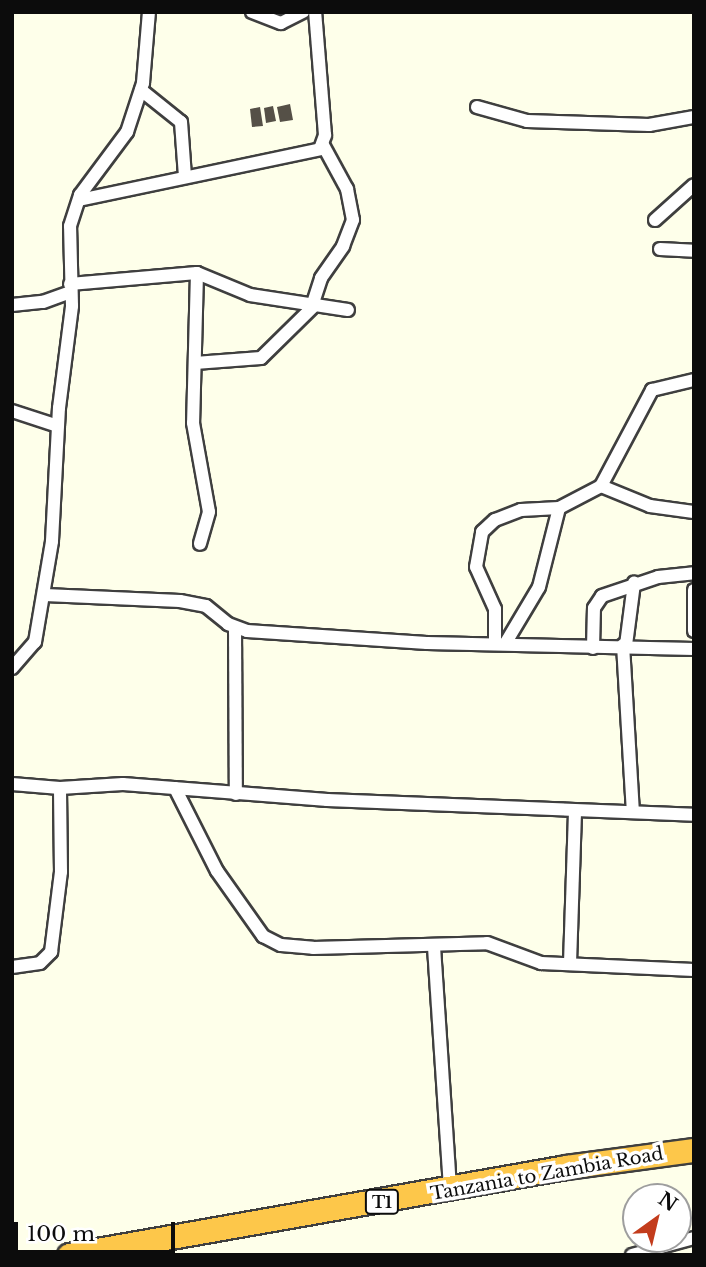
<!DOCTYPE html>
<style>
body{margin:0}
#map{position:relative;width:706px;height:1267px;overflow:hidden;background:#feffea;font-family:"Libre Baskerville",serif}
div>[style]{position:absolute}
.building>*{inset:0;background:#555047}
.roads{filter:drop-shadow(2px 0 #3f3f3f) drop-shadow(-2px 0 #3f3f3f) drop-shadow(0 2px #3f3f3f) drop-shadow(0 -2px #3f3f3f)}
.street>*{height:12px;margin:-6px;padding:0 6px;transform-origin:6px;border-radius:6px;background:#fff}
.highway>*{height:23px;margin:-11.5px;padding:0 11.5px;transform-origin:11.5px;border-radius:11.5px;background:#fdc74a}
span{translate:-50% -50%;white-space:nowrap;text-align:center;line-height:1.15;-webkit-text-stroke:7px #fff;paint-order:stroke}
.shield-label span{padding:2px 5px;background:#fff;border:2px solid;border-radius:5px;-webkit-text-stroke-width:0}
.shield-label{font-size:16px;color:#0c0c0c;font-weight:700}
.street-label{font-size:18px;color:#0c0c0c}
.frame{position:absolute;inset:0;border:14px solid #0c0c0c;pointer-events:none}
.north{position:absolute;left:622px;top:1183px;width:70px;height:70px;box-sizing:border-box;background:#fff;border:2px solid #9e9e9e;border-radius:50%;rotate:34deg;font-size:19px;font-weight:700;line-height:28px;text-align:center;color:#0c0c0c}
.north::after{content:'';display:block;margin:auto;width:24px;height:32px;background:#c33c1c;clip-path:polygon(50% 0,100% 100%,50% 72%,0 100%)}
.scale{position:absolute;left:14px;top:1222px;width:161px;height:32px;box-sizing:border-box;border:4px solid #0c0c0c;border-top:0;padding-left:9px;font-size:21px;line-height:24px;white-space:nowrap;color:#0c0c0c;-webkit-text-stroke:5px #fff;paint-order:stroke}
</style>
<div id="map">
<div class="building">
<div style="clip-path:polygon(290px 104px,293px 120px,280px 122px,277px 107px)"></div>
<div style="clip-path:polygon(273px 106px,276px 121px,266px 123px,264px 108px)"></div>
<div style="clip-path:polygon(260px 107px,263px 126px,252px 127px,250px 109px)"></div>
</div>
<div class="roads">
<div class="street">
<div style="left:252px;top:12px;width:31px;rotate:21deg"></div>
<div style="left:281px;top:23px;width:25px;rotate:-27deg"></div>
<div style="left:141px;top:90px;width:51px;rotate:38.7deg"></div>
<div style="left:181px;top:122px;width:54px;rotate:85.8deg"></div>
<div style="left:477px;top:107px;width:52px;rotate:15.6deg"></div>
<div style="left:527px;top:121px;width:122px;rotate:1.9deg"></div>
<div style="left:649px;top:125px;width:46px;rotate:-10.1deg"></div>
<div style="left:79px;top:200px;width:246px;rotate:-11.9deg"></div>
<div style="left:320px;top:149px;width:15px;rotate:-70deg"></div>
<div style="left:325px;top:135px;width:123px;rotate:-94.6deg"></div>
<div style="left:655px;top:220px;width:52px;rotate:-41.9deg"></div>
<div style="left:660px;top:249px;width:34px;rotate:3deg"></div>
<div style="left:197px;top:273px;width:150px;rotate:91.5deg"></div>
<div style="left:193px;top:423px;width:90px;rotate:79.8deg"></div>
<div style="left:209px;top:512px;width:33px;rotate:106deg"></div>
<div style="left:70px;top:284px;width:127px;rotate:-5deg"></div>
<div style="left:197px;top:273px;width:57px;rotate:22.5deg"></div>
<div style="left:250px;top:295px;width:99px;rotate:8.7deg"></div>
<div style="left:313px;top:303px;width:26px;rotate:-72deg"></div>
<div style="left:321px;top:278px;width:39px;rotate:-55deg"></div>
<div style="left:343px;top:246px;width:28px;rotate:-69deg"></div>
<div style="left:353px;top:220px;width:32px;rotate:-101deg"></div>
<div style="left:347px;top:189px;width:50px;rotate:-118.6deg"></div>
<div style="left:12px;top:305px;width:31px;rotate:-6deg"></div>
<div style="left:43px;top:302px;width:29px;rotate:-20deg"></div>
<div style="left:195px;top:363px;width:66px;rotate:-4.3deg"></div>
<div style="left:261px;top:358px;width:77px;rotate:-44.5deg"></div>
<div style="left:12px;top:411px;width:48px;rotate:18.1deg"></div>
<div style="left:601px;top:486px;width:53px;rotate:22.2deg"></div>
<div style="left:650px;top:506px;width:44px;rotate:7.8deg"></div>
<div style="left:694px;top:590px;width:41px;rotate:90deg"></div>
<div style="left:45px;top:595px;width:135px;rotate:2.5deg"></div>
<div style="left:180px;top:601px;width:26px;rotate:11deg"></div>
<div style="left:206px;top:606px;width:28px;rotate:39deg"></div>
<div style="left:228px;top:624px;width:20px;rotate:20deg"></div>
<div style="left:247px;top:631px;width:180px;rotate:3.8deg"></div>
<div style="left:427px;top:643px;width:267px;rotate:1.3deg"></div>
<div style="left:235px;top:628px;width:166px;rotate:89.7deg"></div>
<div style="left:495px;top:643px;width:34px;rotate:-90deg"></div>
<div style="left:495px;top:609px;width:46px;rotate:-114.3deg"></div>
<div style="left:476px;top:567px;width:36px;rotate:-80deg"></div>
<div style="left:482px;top:532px;width:18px;rotate:-43deg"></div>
<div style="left:495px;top:520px;width:28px;rotate:-21deg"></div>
<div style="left:521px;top:510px;width:38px;rotate:-3deg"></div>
<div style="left:505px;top:644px;width:66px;rotate:-59.2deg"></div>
<div style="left:539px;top:587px;width:81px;rotate:-75.8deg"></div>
<div style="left:559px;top:508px;width:47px;rotate:-27.6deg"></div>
<div style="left:601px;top:486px;width:109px;rotate:-62deg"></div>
<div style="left:652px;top:390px;width:43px;rotate:-13.4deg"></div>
<div style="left:623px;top:645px;width:167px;rotate:86.6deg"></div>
<div style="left:626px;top:645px;width:63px;rotate:-82.6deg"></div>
<div style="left:593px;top:648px;width:40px;rotate:-88.6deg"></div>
<div style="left:594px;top:608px;width:14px;rotate:-56deg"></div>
<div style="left:602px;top:596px;width:59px;rotate:-18.7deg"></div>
<div style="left:658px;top:577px;width:36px;rotate:-6deg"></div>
<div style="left:12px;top:668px;width:35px;rotate:-49deg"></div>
<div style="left:35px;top:642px;width:102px;rotate:-80.4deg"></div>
<div style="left:52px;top:541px;width:133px;rotate:-87deg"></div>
<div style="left:59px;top:408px;width:103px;rotate:-82.7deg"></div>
<div style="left:72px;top:306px;width:80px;rotate:-91.4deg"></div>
<div style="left:70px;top:226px;width:33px;rotate:-72deg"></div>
<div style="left:80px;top:195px;width:79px;rotate:-53.3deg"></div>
<div style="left:127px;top:132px;width:52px;rotate:-71.9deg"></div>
<div style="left:143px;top:83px;width:71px;rotate:-85.2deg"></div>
<div style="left:12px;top:784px;width:48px;rotate:4.8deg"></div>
<div style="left:60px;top:788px;width:63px;rotate:-3.6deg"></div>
<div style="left:123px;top:784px;width:205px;rotate:4.5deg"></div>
<div style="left:327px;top:800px;width:367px;rotate:2.3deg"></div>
<div style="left:175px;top:788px;width:93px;rotate:63.2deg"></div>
<div style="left:217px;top:871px;width:80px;rotate:54.7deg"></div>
<div style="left:263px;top:936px;width:20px;rotate:27deg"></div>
<div style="left:281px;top:945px;width:32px;rotate:5deg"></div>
<div style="left:313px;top:948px;width:174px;rotate:-1.6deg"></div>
<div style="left:487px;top:943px;width:58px;rotate:20.3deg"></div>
<div style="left:541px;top:963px;width:153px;rotate:2.6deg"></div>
<div style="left:434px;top:947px;width:245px;rotate:86.2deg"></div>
<div style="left:570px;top:963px;width:150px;rotate:-88.1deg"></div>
<div style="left:12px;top:967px;width:28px;rotate:-8deg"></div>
<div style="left:40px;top:963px;width:16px;rotate:-45deg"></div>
<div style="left:51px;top:952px;width:81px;rotate:-82.9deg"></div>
<div style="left:61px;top:872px;width:84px;rotate:-90.7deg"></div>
<div style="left:632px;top:1255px;width:64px;rotate:-15.3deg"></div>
</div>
<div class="highway">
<div style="left:69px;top:1255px;width:505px;rotate:-10.04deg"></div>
<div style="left:566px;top:1167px;width:129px;rotate:-7.6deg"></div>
</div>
</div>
<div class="shield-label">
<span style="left:382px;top:1202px">T1</span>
</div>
<div class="street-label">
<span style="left:547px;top:1174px;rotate:-10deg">Tanzania to Zambia Road</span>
</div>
<div class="frame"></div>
<div class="north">N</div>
<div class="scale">100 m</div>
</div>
